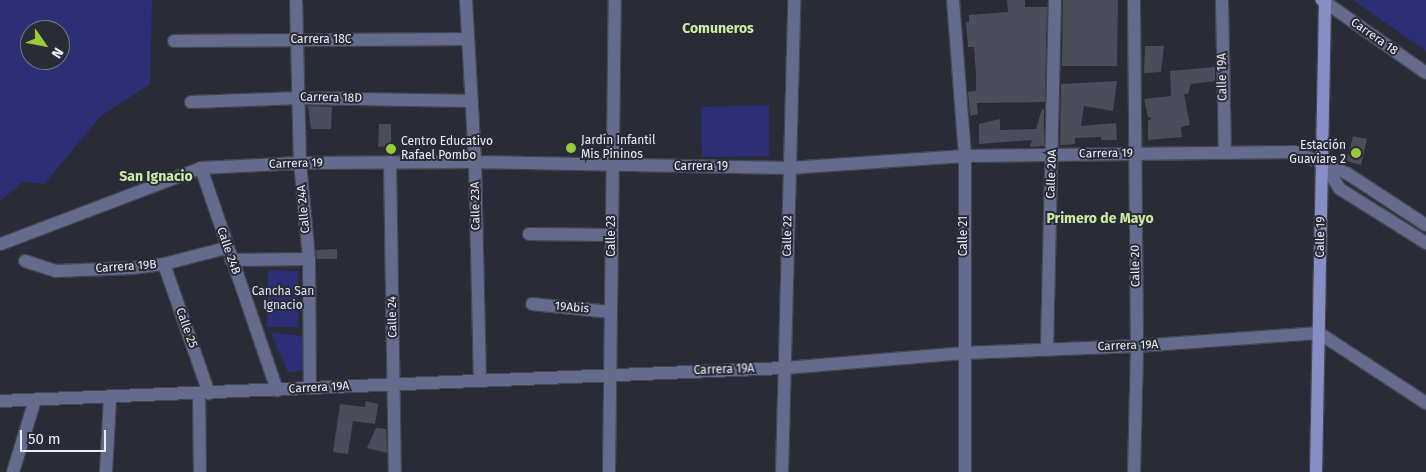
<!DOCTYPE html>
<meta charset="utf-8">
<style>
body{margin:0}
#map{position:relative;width:1426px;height:472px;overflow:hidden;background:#292b37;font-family:"Fira Sans",sans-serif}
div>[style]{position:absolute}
.green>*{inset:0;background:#2d2f76}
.building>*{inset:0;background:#4b4d5a}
.roads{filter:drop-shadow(1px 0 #444652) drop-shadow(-1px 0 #444652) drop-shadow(0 1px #444652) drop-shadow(0 -1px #444652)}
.street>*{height:12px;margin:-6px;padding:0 6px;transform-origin:6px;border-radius:6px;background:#656b8d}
.secondary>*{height:12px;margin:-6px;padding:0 6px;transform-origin:6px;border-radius:6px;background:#868ec5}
.dots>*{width:14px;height:14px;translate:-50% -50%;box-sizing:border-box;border:2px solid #292b37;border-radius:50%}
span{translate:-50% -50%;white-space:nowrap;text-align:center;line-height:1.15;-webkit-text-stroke:4px #292b37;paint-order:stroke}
.street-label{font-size:12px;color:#ebedf5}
.poi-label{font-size:12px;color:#ebedf5}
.left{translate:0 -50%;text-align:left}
.right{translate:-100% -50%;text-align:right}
.park-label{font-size:12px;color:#dde1f7}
.neighbourhood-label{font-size:14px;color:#cceba3;font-weight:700}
.north{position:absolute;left:20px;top:20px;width:50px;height:50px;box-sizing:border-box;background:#292b37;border:1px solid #777983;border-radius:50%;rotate:123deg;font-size:14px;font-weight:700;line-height:20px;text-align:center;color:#ebedf5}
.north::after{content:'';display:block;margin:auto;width:18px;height:22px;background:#98cb37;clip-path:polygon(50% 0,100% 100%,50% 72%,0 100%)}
.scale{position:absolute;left:20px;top:430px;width:86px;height:22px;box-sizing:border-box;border:2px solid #ebedf5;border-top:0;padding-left:6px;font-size:15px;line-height:18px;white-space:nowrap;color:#ebedf5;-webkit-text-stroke:4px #292b37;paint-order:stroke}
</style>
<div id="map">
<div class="green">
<div style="clip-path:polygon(evenodd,0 0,152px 0,150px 84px,101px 116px,44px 184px,23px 182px,0 201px,0 0,30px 30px,60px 30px,60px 60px,30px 60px,30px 30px)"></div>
<div style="clip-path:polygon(1353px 0,1426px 0,1426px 51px)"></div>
<div style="clip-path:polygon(769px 105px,769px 156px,702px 157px,701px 107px)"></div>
<div style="clip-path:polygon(268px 270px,298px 271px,298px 327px,267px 327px)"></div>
<div style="clip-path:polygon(271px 333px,303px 336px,304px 371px,288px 372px)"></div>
</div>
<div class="building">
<div style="clip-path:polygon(1007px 0,1025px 0,1025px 7px,1047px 7px,1045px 102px,977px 103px,978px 114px,970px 116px,968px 92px,976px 91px,976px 74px,974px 47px,968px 47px,966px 22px,969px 22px,969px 15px,1008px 12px)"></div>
<div style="clip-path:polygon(1063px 0,1118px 0,1117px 66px,1062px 66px)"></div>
<div style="clip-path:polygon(1145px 46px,1164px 46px,1161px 72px,1144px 73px)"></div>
<div style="clip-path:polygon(1215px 67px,1215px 81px,1191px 84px,1188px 94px,1184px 94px,1190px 125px,1181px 127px,1182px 137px,1148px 140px,1148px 121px,1152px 118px,1148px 117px,1144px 99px,1171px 96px,1170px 71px)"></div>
<div style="clip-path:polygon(1117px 81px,1113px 111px,1084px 106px,1081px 126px,1116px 123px,1117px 140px,1101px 140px,1101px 137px,1075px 138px,1075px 144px,1060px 145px,1061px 84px)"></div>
<div style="clip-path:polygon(308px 106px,332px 107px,331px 129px,311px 129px)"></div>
<div style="clip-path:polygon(1042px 109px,1044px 109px,1044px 146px,1030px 147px,1032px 140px,979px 144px,979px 124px,1000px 119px,1000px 130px,1036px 129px)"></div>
<div style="clip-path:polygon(379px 124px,391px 124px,391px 146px,378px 147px)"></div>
<div style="clip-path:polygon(1353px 136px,1367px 139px,1361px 165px,1347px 161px)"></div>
<div style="clip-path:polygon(337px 249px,337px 259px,317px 259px,316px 250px)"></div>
<div style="clip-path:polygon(366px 401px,378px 404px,375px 424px,353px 421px,348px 454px,333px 452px,340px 404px,365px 407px)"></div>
<div style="clip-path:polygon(376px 428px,386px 429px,387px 453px,367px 448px)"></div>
</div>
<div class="roads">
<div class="street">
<div style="left:296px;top:0;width:163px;rotate:88.6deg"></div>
<div style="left:300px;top:163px;width:96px;rotate:84.6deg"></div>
<div style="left:309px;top:259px;width:129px;rotate:89.6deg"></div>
<div style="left:466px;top:0;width:162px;rotate:86.8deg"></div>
<div style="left:475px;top:162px;width:219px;rotate:88.7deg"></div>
<div style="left:953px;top:0;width:156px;rotate:85.6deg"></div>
<div style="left:965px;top:156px;width:316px;rotate:90deg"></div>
<div style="left:1222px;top:0;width:153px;rotate:88.9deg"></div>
<div style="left:1325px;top:2px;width:123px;rotate:35.1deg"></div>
<div style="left:174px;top:41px;width:294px;rotate:-0.4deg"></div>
<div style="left:191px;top:102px;width:109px;rotate:-2.1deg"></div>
<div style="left:300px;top:98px;width:172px;rotate:1deg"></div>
<div style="left:390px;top:162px;width:310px;rotate:89.1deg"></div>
<div style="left:1323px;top:163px;width:31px;rotate:57deg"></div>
<div style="left:1340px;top:189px;width:102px;rotate:32.1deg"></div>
<div style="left:201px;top:168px;width:235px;rotate:71.1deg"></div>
<div style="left:529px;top:234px;width:83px;rotate:0.7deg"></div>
<div style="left:1px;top:244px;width:214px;rotate:-20.8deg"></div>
<div style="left:201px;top:168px;width:99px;rotate:-2.9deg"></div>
<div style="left:300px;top:163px;width:175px;rotate:-0.3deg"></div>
<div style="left:475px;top:162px;width:314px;rotate:1.1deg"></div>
<div style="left:789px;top:168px;width:176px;rotate:-3.9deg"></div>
<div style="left:965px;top:156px;width:330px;rotate:-0.7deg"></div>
<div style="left:1295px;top:152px;width:57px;rotate:22.5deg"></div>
<div style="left:1348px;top:174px;width:93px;rotate:33.2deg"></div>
<div style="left:231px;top:260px;width:78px;rotate:-0.7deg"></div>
<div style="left:25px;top:261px;width:33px;rotate:18deg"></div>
<div style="left:56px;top:271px;width:76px;rotate:-2.3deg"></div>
<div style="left:132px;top:268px;width:32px;rotate:-7deg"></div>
<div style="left:164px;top:264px;width:64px;rotate:-14.5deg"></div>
<div style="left:164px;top:264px;width:137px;rotate:70.8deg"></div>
<div style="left:532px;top:304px;width:79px;rotate:5.8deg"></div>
<div style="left:1047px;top:348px;width:348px;rotate:-88.7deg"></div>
<div style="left:199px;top:393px;width:79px;rotate:89.3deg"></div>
<div style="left:0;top:401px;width:786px;rotate:-2.41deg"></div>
<div style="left:785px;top:368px;width:180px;rotate:-4.8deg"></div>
<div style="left:964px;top:353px;width:173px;rotate:-2.3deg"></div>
<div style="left:1137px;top:346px;width:182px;rotate:-4.1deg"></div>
<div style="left:1319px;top:333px;width:128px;rotate:33.2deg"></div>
<div style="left:13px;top:472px;width:75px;rotate:-73deg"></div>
<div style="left:106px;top:472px;width:74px;rotate:-86.9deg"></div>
<div style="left:609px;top:472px;width:472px;rotate:-89.3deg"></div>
<div style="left:782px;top:472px;width:472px;rotate:-88.5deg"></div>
<div style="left:1134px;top:472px;width:126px;rotate:-88.6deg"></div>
<div style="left:1137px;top:346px;width:346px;rotate:-90.5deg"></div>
</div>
<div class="secondary">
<div style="left:1316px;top:472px;width:470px;rotate:-88.9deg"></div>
<div style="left:1325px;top:2px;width:4px;rotate:-146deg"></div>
</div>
</div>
<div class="dots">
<div style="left:571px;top:148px;background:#98cb37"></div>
<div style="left:391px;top:149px;background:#98cb37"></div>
<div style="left:1356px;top:153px;background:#98cb37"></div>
</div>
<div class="street-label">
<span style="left:1374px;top:37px;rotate:35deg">Carrera 18</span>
<span style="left:321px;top:40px">Carrera 18C</span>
<span style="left:1223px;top:77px;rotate:-91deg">Calle 19A</span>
<span style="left:331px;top:98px;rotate:1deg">Carrera 18D</span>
<span style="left:1106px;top:154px;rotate:-1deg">Carrera 19</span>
<span style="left:296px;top:164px;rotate:-2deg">Carrera 19</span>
<span style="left:701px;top:167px">Carrera 19</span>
<span style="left:1052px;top:174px;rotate:-88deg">Calle 20A</span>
<span style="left:476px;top:206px;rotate:-91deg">Calle 23A</span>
<span style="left:304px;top:209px;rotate:-95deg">Calle 24A</span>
<span style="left:612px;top:236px;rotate:-90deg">Calle 23</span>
<span style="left:788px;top:236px;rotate:-89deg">Calle 22</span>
<span style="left:964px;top:236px;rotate:-90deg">Calle 21</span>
<span style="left:1321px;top:237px;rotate:-89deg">Calle 19</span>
<span style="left:228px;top:251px;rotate:71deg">Calle 24B</span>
<span style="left:1136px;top:266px;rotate:-91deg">Calle 20</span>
<span style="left:126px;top:267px;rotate:-4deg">Carrera 19B</span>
<span style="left:572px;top:308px;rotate:5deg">19Abis</span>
<span style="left:393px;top:317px;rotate:-91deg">Calle 24</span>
<span style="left:186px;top:328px;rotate:70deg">Calle 25</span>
<span style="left:1128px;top:346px;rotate:-2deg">Carrera 19A</span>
<span style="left:724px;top:370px;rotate:-2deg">Carrera 19A</span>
<span style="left:319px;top:388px;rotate:-3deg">Carrera 19A</span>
</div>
<div class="poi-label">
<span class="left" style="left:581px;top:148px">Jardín Infantil<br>Mis Pininos</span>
<span class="left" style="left:401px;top:149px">Centro Educativo<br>Rafael Pombo</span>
<span class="right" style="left:1346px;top:153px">Estación<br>Guaviare 2</span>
</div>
<div class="park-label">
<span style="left:283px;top:299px">Cancha San<br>Ignacio</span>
</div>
<div class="neighbourhood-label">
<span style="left:718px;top:29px">Comuneros</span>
<span style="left:156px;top:177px">San Ignacio</span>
<span style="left:1100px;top:219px">Primero de Mayo</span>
</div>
<div class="north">N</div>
<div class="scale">50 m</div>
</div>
